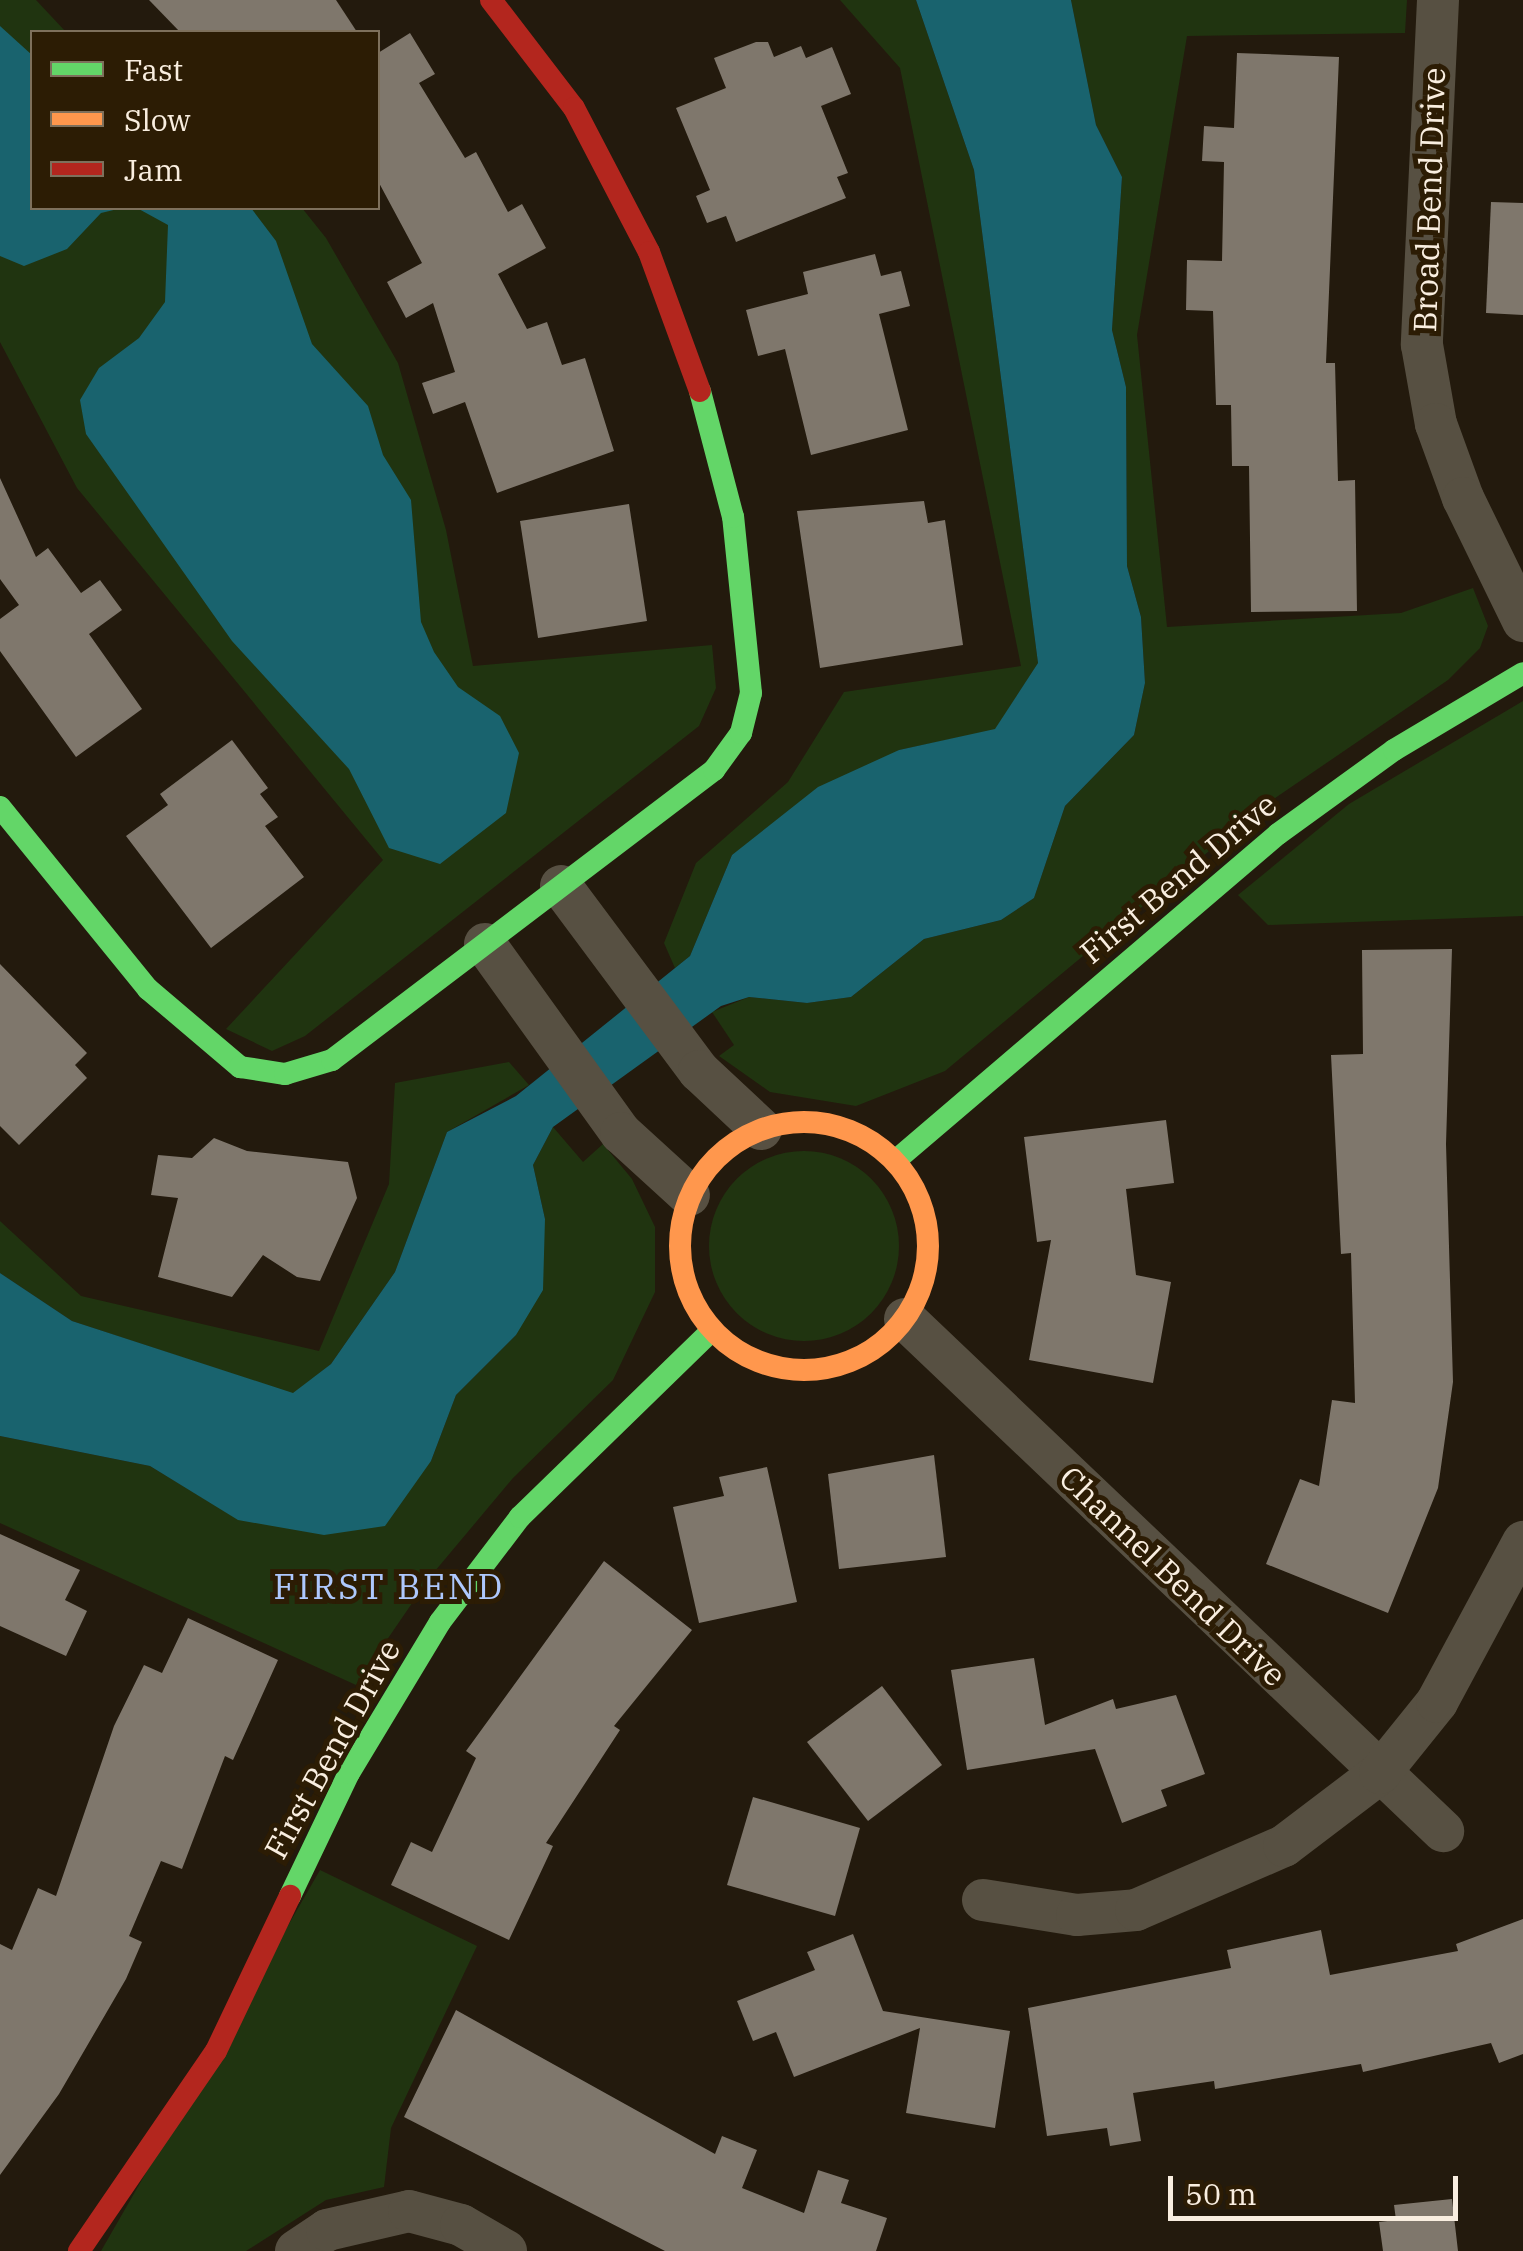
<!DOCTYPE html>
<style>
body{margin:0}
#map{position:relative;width:1523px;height:2251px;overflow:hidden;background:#231a0d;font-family:"IBM Plex Serif",serif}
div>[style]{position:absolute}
.green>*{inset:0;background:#203410}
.round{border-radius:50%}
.water>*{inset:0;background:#19636e}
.building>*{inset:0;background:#7f776c}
.street>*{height:42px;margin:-21px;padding:0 21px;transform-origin:21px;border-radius:21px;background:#575042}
.fast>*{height:22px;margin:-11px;padding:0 11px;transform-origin:11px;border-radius:11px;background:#63d668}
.slow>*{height:22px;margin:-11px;padding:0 11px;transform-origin:11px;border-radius:11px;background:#ff974d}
.slow>.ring{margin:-11px;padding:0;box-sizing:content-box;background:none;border:22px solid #ff974d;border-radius:50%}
.jam>*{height:22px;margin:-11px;padding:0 11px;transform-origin:11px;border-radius:11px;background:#b3261e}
span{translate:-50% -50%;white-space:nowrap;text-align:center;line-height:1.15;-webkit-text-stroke:10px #2c1c04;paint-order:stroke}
.street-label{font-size:32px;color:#f9eee0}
.neighbourhood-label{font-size:35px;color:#aec8fd;letter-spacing:2.5px}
.legend{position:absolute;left:30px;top:30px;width:350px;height:180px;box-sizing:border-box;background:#2c1c04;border:2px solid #7e705c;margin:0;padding:12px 18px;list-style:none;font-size:30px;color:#f9eee0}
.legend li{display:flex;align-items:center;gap:20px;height:50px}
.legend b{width:50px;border:2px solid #7e705c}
.scale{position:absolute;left:1168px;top:2176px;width:290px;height:45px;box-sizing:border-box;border:5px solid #f9eee0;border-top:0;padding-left:12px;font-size:30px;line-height:35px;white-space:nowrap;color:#f9eee0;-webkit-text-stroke:8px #2c1c04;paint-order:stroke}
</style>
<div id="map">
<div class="green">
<div style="clip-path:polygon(0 0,36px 0,66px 32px,32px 32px,32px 208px,302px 208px,326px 238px,398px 363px,446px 530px,473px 666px,712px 645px,716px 688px,699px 726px,305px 1036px,272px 1051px,226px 1029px,383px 860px,77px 488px,0 342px)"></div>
<div style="clip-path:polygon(840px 0,916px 0,974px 170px,1038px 663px,995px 730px,899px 750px,732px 855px,690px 956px,675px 968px,664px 943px,696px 863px,788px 782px,844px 692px,1021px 666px,900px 68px)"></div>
<div style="clip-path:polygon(1071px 0,1407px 0,1405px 33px,1187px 36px,1137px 335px,1167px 627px,1401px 613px,1473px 588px,1488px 626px,1480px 648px,1448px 680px,1262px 807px,945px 1071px,856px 1106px,770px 1092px,719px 1056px,734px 1045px,712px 1012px,749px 997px,807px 1003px,851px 997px,924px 939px,1001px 920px,1034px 898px,1065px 806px,1134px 735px,1145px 683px,1141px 617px,1127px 566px,1126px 387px,1112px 330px,1122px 177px,1096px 125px)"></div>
<div style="clip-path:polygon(1523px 701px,1523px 916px,1268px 925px,1238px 895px,1349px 804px)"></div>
<div style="clip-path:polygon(509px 1062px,529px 1085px,447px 1132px,395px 1272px,331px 1364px,293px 1394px,72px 1321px,0 1273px,0 1221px,81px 1296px,319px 1351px,389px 1184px,395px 1083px)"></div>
<div style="clip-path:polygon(553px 1127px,583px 1162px,603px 1144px,632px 1179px,655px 1227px,655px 1292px,613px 1380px,513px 1478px,430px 1577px,356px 1685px,0 1523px,0 1436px,150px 1466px,239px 1520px,431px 1461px,456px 1395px,516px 1335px,545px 1219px,533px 1165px)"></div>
<div class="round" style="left:709px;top:1151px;width:190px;height:190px"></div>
<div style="clip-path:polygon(320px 1870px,477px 1946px,391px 2128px,384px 2187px,326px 2200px,246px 2251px,101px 2251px)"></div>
</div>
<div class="water">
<div style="clip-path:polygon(916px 0,1071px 0,1096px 125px,1122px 177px,1112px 330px,1126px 387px,1127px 566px,1141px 617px,1145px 683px,1134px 735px,1065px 806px,1034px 898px,1001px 920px,924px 939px,851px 997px,807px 1003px,749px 997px,721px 1006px,553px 1127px,533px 1165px,545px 1219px,543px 1290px,516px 1335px,456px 1395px,431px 1461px,385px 1526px,324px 1535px,238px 1520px,150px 1466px,0 1436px,0 1273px,72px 1321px,293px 1393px,331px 1364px,395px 1272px,447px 1132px,516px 1096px,690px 956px,732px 855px,818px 787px,899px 750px,995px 729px,1038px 663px,974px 170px)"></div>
<div style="clip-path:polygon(0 26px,32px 55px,32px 208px,122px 208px,101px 213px,67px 249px,24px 266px,0 256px)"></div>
<div style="clip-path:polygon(137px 208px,251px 208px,276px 241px,312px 344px,368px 406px,383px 455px,411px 500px,421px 622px,434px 652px,458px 687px,500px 716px,519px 753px,506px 813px,440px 864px,389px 848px,349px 769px,232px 641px,86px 434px,80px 400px,99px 368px,139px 338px,165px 302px,168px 225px)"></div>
</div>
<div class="building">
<div style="clip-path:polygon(149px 0,336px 0,357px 32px,180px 32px)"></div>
<div style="clip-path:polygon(410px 33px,435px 74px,419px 83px,465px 158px,476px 152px,508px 212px,522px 204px,546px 248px,498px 274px,527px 329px,547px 322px,562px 365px,585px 358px,614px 451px,497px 493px,465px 402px,433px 414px,422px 383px,455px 372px,433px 303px,406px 318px,387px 282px,422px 263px,378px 181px,378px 53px)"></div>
<div style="clip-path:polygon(756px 42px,768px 42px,774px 57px,801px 46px,806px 58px,832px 47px,851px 94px,821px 106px,848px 173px,837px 177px,846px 198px,736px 242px,726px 216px,707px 223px,696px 196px,710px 190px,676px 108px,726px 88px,714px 58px)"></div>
<div style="clip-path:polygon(1237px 53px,1339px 57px,1326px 363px,1335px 363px,1338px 481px,1355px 480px,1357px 611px,1251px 612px,1249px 466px,1232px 466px,1231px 405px,1216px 405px,1213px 311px,1186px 310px,1187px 260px,1222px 261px,1224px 162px,1202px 161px,1204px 126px,1234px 128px)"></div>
<div style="clip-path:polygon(1491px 202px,1523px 203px,1523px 315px,1486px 313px)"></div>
<div style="clip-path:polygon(875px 254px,881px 276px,901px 271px,910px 306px,879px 314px,908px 430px,811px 455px,785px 349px,758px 356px,746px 310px,808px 294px,803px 272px)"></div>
<div style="clip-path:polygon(0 478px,36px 557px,48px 548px,81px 593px,100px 580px,122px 610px,89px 634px,142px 709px,76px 757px,0 651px,0 619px,19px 605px,0 579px)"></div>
<div style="clip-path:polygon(924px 501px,928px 523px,945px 520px,963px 645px,820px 668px,797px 511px)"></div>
<div style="clip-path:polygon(629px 504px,647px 621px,538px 638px,520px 521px)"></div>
<div style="clip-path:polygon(232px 740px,268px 788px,260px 794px,278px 817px,265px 826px,304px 877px,211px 948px,126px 836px,168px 805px,160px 794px)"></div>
<div style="clip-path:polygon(1452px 949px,1446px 1144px,1453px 1382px,1438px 1488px,1388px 1613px,1266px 1564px,1300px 1479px,1319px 1486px,1332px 1400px,1355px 1403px,1351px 1253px,1341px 1254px,1331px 1055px,1363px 1054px,1362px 950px)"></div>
<div style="clip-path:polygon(0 964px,87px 1053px,75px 1065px,87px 1078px,19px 1145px,0 1126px)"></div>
<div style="clip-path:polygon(1166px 1120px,1174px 1183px,1126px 1189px,1136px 1275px,1171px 1282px,1153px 1383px,1029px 1360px,1051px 1240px,1037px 1242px,1024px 1137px)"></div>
<div style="clip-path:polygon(214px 1138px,247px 1151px,348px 1162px,357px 1198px,320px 1281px,297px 1277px,263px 1255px,232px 1297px,158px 1277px,178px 1198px,151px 1195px,158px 1155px,192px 1158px)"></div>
<div style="clip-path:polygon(934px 1455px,946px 1557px,839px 1569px,828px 1474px)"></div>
<div style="clip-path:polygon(767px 1467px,797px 1602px,699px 1623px,673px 1507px,724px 1496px,719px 1477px)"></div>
<div style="clip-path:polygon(0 1534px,80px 1570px,65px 1600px,87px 1611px,66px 1656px,0 1626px)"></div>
<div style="clip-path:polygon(604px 1561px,692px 1630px,614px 1726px,620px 1730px,546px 1843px,553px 1846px,509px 1940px,391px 1885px,411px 1842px,432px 1852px,476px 1758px,466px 1751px)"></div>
<div style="clip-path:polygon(188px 1618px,278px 1660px,233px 1760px,225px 1756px,182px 1869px,161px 1861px,129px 1936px,142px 1942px,126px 1979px,59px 2094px,0 2175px,0 1944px,12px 1950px,38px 1888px,56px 1896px,114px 1726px,144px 1665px,162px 1673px)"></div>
<div style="clip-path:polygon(1034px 1658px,1045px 1725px,1113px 1699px,1116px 1709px,1176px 1695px,1205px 1774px,1161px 1790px,1167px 1806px,1122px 1823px,1095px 1749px,967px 1770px,951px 1670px)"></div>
<div style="clip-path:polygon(882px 1686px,942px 1765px,868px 1821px,807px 1742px)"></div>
<div style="clip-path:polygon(753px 1797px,860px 1828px,835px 1916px,727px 1885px)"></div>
<div style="clip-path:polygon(1523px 1919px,1523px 2054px,1499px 2063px,1491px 2043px,1363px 2072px,1361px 2064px,1215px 2089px,1214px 2081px,1133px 2093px,1141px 2141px,1110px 2146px,1107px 2128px,1047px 2136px,1028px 2008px,1231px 1968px,1227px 1950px,1321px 1930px,1330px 1975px,1458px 1951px,1456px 1944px)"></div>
<div style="clip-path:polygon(853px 1934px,883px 2011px,1010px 2031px,995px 2128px,906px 2113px,920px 2028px,794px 2077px,776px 2032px,753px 2041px,737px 2001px,815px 1970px,807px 1952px)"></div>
<div style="clip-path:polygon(456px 2010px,715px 2154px,722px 2136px,757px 2150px,742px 2188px,804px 2213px,818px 2170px,849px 2180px,841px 2203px,887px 2218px,876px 2251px,665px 2251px,404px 2117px)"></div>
<div style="clip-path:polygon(1452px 2199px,1458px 2251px,1383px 2251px,1379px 2222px,1396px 2220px,1394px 2205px)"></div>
</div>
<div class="street">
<div style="left:1438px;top:0;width:345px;rotate:92.7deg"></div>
<div style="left:1422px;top:345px;width:80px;rotate:80deg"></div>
<div style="left:1436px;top:424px;width:79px;rotate:70deg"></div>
<div style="left:1463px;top:498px;width:137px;rotate:64deg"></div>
<div style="left:561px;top:886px;width:231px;rotate:53.3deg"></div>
<div style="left:699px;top:1071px;width:85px;rotate:43.1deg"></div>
<div style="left:485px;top:944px;width:233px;rotate:54.3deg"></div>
<div style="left:621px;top:1133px;width:92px;rotate:42.4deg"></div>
<div style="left:905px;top:1319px;width:743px;rotate:43.58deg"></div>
<div style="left:983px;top:1900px;width:95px;rotate:9.1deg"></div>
<div style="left:1077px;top:1915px;width:59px;rotate:-4.8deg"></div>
<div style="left:1136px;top:1910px;width:161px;rotate:-23.4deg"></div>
<div style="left:1284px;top:1846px;width:121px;rotate:-37.2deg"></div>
<div style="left:1380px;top:1773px;width:91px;rotate:-51.2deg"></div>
<div style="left:1437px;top:1702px;width:182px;rotate:-61.7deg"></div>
<div style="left:296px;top:2251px;width:37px;rotate:-34deg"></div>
<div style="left:327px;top:2230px;width:84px;rotate:-13deg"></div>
<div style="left:409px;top:2211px;width:54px;rotate:15.1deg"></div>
<div style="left:461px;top:2225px;width:52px;rotate:30deg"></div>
</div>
<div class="fast">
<div style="left:0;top:807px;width:235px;rotate:50.9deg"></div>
<div style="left:148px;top:989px;width:121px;rotate:40.3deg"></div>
<div style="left:240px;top:1067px;width:46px;rotate:8.8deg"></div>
<div style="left:285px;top:1074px;width:49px;rotate:-16.6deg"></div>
<div style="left:332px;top:1060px;width:480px;rotate:-37.2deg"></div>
<div style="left:714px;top:770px;width:46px;rotate:-53.9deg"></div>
<div style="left:741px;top:733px;width:41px;rotate:-76deg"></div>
<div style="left:751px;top:693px;width:177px;rotate:-95.8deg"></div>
<div style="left:733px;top:517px;width:130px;rotate:-104.7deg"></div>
<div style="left:895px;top:1161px;width:504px;rotate:-40.49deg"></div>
<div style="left:1278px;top:834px;width:143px;rotate:-35.9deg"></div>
<div style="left:1394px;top:750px;width:150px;rotate:-30.8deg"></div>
<div style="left:290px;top:1896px;width:136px;rotate:-64.4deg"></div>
<div style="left:349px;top:1773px;width:176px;rotate:-58.9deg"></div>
<div style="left:440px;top:1622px;width:132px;rotate:-52.7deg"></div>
<div style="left:520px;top:1517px;width:268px;rotate:-44.2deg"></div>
</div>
<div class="slow">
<div class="ring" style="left:680px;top:1122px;width:226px;height:226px"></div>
</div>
<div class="jam">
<div style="left:491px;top:0;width:136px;rotate:52.5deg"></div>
<div style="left:574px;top:108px;width:162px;rotate:62.5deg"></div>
<div style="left:649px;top:252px;width:148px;rotate:69.9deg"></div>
<div style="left:79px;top:2251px;width:242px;rotate:-55.6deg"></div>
<div style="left:216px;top:2051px;width:172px;rotate:-64.5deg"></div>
</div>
<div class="street-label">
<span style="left:1429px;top:200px;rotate:-88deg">Broad Bend Drive</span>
<span style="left:1178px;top:878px;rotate:-40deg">First Bend Drive</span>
<span style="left:1173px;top:1576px;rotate:44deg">Channel Bend Drive</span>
<span style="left:332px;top:1749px;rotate:-61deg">First Bend Drive</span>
</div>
<div class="neighbourhood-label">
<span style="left:389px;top:1586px">FIRST BEND</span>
</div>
<ul class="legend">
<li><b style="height:12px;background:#63d668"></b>Fast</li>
<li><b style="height:12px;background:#ff974d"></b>Slow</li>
<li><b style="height:12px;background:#b3261e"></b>Jam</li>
</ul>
<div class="scale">50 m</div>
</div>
